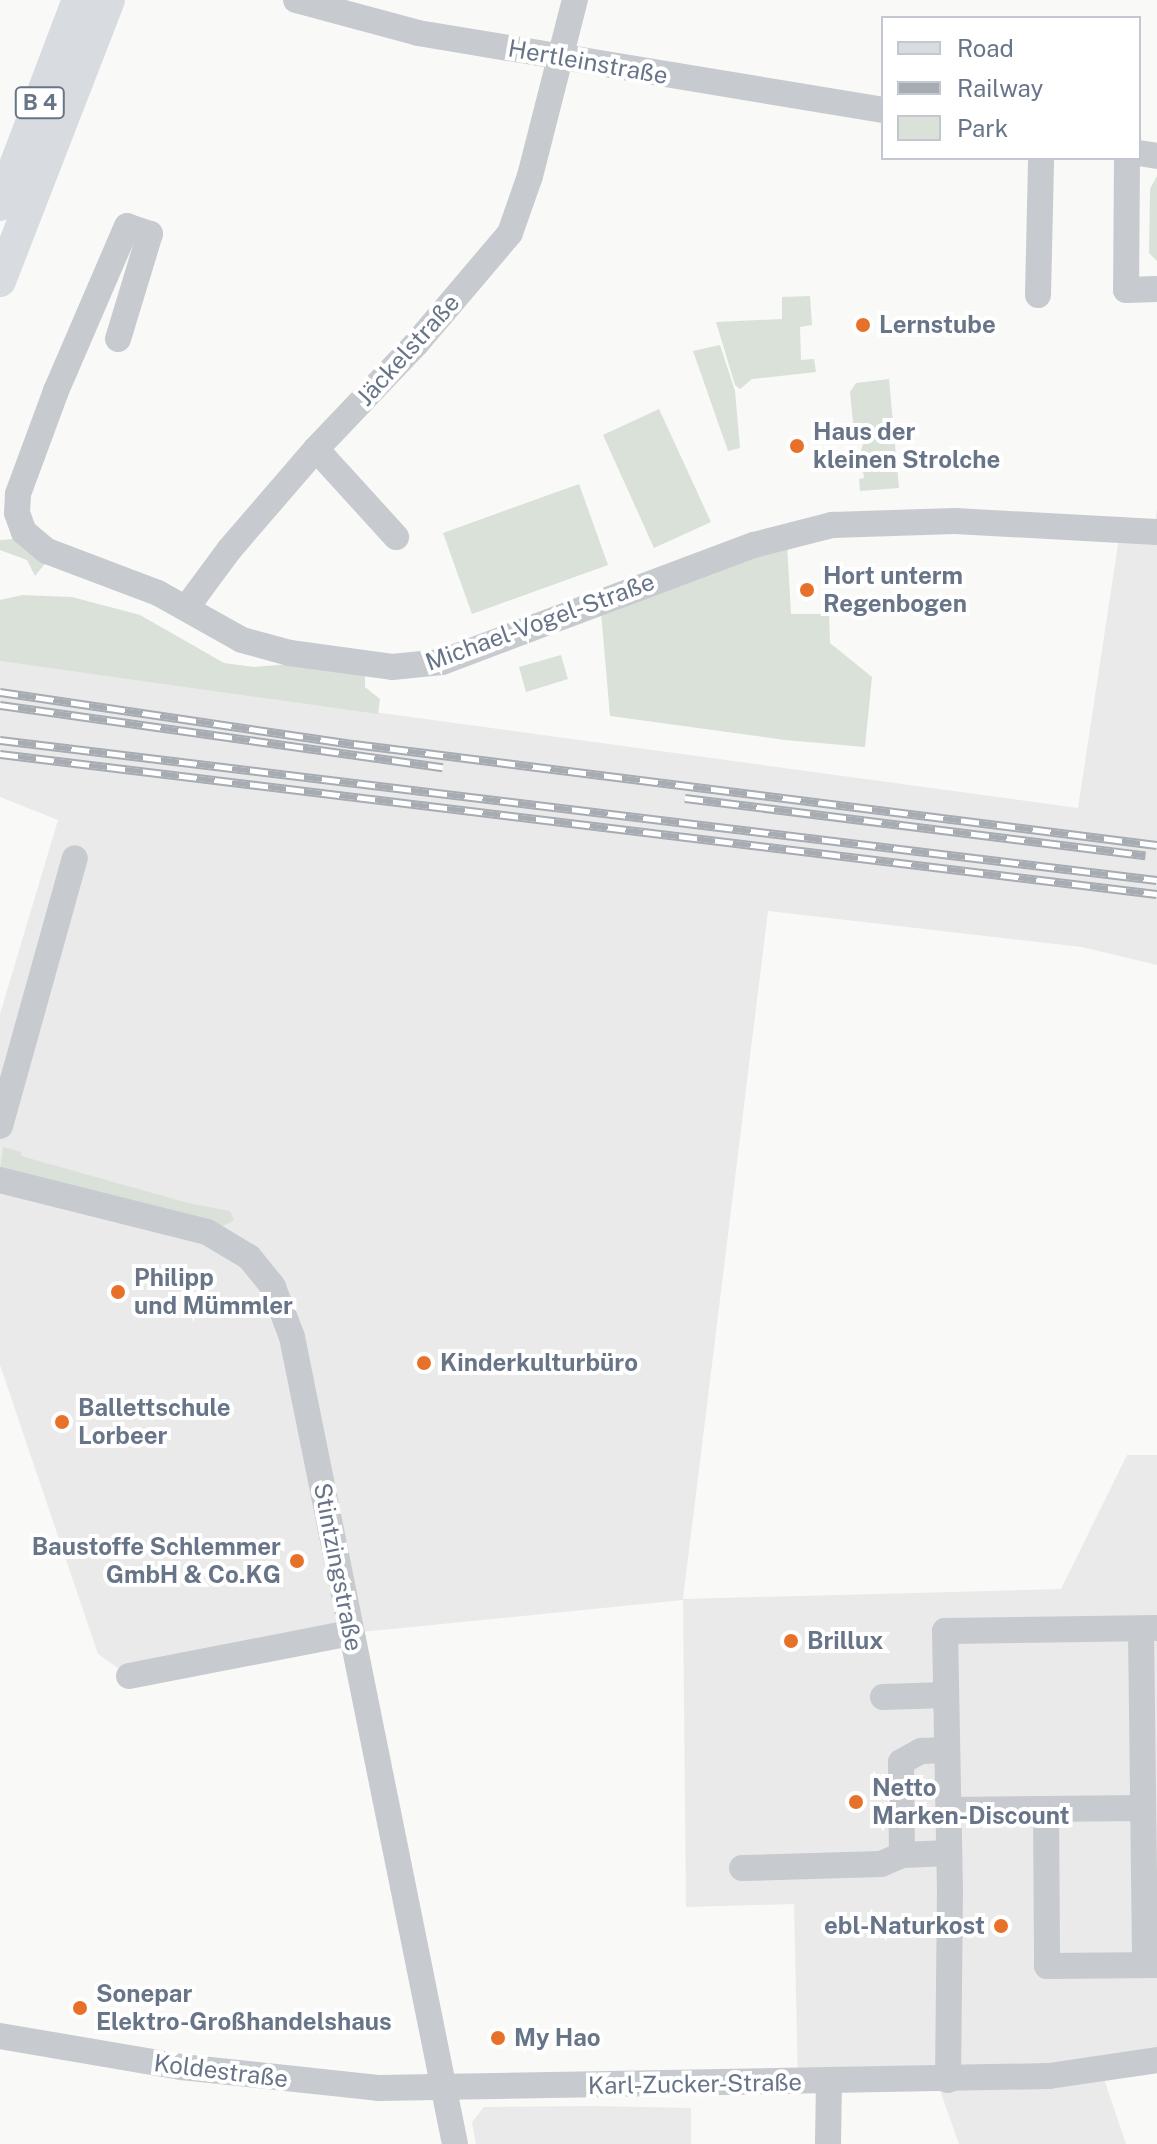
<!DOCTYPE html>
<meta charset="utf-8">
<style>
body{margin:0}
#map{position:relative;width:1157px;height:2144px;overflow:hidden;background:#f9f9f7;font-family:"Public Sans",sans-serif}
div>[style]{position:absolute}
.built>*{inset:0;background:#eaeaea}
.green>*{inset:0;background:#dae1d8}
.minor>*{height:26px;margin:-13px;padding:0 13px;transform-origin:13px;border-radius:13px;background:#c7cace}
.major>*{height:32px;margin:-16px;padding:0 16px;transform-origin:16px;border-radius:16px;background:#d8dbe0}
.rail>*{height:9px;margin-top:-4.5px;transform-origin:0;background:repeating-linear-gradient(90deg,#fff 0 18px,#a7acb3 0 36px);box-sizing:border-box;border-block:2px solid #a7acb3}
.dots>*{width:22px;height:22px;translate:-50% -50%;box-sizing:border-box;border:4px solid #fff;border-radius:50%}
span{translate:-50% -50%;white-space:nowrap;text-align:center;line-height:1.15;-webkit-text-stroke:8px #fff;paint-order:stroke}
.shield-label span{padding:2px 6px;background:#fff;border:2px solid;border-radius:6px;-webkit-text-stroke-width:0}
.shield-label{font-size:22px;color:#687589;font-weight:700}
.street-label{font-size:24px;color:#687589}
.poi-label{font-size:24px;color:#687589;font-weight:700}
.left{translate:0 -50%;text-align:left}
.right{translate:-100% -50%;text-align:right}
.legend{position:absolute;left:881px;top:16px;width:260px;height:144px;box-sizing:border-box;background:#fff;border:2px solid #c3c8d0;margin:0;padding:10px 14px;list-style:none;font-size:24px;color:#687589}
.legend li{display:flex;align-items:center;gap:16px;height:40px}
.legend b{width:40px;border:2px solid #c3c8d0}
</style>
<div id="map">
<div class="built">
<div style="clip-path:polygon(1157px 509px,1157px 965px,1082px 947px,768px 911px,683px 1599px,1061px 1589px,1127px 1455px,1157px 1455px,1157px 2061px,1104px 2079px,1126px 2144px,959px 2144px,937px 2082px,798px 2083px,794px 1904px,686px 1907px,683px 1600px,351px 1633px,129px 1676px,98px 1654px,0 1365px,0 1014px,58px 820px,0 797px,0 661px,1078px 808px,1122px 518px,1155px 521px)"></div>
<div style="clip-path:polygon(595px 2106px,691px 2108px,691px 2144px,476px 2144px,472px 2122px,484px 2107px)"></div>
</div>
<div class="green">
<div style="clip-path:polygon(1157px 176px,1157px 261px,1149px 253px,1150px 189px)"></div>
<div style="clip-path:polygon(810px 296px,812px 325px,800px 327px,801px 360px,814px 359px,816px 372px,752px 379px,740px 389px,735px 385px,716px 322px,782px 319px,782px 297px)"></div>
<div style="clip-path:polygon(720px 345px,735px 391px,740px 448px,728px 451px,693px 351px)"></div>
<div style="clip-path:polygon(889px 379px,899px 488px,860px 491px,859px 479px,864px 478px,860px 454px,864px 441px,863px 435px,854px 432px,850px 392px,856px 383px)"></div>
<div style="clip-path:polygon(659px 409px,711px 522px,654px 548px,603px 435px)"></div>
<div style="clip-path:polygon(579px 484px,608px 565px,472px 614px,443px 533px)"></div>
<div style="clip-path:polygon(15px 539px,48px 560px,35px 576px,27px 560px,0 550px,0 540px)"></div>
<div style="clip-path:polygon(787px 544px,791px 614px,829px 614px,830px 643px,872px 677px,865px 747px,785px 740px,610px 716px,601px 612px)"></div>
<div style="clip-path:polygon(22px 595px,72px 597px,140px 615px,224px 663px,254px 667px,301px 663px,365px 673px,365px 687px,380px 699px,378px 714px,0 661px,0 600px)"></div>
<div style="clip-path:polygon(561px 655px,568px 679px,526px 692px,519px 667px)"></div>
<div style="clip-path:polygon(3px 1147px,21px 1152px,21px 1156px,188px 1203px,230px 1211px,234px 1220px,223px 1226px,0 1171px)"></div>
</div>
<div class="minor">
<div style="left:296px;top:0;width:126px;rotate:15.1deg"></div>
<div style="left:418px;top:33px;width:471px;rotate:9.4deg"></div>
<div style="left:1139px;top:153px;width:18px;rotate:9deg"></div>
<div style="left:1127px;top:158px;width:132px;rotate:90.4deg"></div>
<div style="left:1126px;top:290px;width:31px;rotate:-2deg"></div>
<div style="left:1038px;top:295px;width:137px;rotate:-88.7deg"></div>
<div style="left:118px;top:339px;width:110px;rotate:-73.1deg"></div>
<div style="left:150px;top:234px;width:24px;rotate:-161deg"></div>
<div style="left:127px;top:226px;width:180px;rotate:113.3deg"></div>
<div style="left:56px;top:391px;width:110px;rotate:110.3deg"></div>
<div style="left:18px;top:494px;width:19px;rotate:93deg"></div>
<div style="left:17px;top:513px;width:20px;rotate:70deg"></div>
<div style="left:24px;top:532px;width:30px;rotate:40deg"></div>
<div style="left:47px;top:551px;width:119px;rotate:20.7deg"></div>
<div style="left:158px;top:593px;width:96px;rotate:29.2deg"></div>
<div style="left:242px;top:640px;width:50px;rotate:15.2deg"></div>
<div style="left:290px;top:653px;width:103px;rotate:7.8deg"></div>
<div style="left:392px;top:667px;width:50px;rotate:-5.7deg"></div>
<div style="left:442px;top:662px;width:333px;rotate:-20.6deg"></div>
<div style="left:754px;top:545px;width:81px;rotate:-14.4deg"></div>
<div style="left:832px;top:525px;width:123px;rotate:-1.9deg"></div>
<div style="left:955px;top:521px;width:202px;rotate:3.1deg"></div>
<div style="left:316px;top:449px;width:119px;rotate:47.7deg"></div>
<div style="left:187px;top:607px;width:71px;rotate:-53.6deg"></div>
<div style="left:229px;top:550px;width:133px;rotate:-49.3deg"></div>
<div style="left:316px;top:449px;width:145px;rotate:-46.4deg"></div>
<div style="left:416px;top:344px;width:145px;rotate:-49.7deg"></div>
<div style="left:510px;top:233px;width:60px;rotate:-70.7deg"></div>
<div style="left:530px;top:176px;width:182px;rotate:-75.7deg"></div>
<div style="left:0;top:1126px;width:278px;rotate:-74.4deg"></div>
<div style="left:0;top:1180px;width:213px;rotate:14.1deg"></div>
<div style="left:207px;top:1232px;width:49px;rotate:30.8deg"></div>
<div style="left:249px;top:1257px;width:38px;rotate:51deg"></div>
<div style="left:273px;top:1287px;width:53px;rotate:69.2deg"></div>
<div style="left:292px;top:1337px;width:823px;rotate:78.58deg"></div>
<div style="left:1141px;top:1629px;width:336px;rotate:89.3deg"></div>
<div style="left:129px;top:1676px;width:226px;rotate:-11deg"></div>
<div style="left:883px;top:1697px;width:63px;rotate:-1.8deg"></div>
<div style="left:1046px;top:1809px;width:157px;rotate:89.6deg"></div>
<div style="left:1047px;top:1966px;width:110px;rotate:-0.5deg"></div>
<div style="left:948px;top:1810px;width:195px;rotate:-0.6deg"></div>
<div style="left:902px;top:1855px;width:93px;rotate:-90.6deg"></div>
<div style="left:901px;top:1762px;width:23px;rotate:-29deg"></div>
<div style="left:921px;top:1751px;width:26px;rotate:-2deg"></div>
<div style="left:742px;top:1868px;width:139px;rotate:-1.6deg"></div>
<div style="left:881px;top:1864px;width:23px;rotate:-23deg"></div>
<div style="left:902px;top:1855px;width:47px;rotate:-2.4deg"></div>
<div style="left:0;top:2036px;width:185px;rotate:9.7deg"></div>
<div style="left:182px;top:2067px;width:197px;rotate:6.1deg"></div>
<div style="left:378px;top:2088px;width:671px;rotate:-1.02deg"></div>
<div style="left:1049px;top:2076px;width:109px;rotate:-8.4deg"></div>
<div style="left:948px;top:2080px;width:189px;rotate:-89.4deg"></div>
<div style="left:950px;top:1891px;width:260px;rotate:-91.1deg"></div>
<div style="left:945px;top:1631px;width:212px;rotate:-0.8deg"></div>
<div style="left:828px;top:2144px;width:62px;rotate:-89.1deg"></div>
</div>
<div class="major">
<div style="left:0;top:205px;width:219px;rotate:-69.2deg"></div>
<div style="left:0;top:281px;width:301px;rotate:-68.8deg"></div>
</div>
<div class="rail">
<div style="left:0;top:692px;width:358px;rotate:8.4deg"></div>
<div style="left:354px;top:744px;width:809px;rotate:7.17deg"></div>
<div style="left:0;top:705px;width:447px;rotate:8deg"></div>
<div style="left:0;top:740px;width:1165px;rotate:6.9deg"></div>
<div style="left:0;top:754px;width:1165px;rotate:6.9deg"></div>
<div style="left:685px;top:798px;width:464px;rotate:7.1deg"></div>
</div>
<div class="dots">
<div style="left:863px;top:325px;background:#e7712a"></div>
<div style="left:797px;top:446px;background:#e7712a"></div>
<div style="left:807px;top:590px;background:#e7712a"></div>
<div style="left:118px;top:1292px;background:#e7712a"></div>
<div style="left:424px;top:1363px;background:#e7712a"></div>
<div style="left:62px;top:1422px;background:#e7712a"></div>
<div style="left:297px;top:1561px;background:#e7712a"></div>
<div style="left:791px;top:1641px;background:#e7712a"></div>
<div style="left:856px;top:1802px;background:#e7712a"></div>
<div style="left:1001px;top:1926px;background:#e7712a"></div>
<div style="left:80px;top:2008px;background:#e7712a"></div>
<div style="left:498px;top:2038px;background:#e7712a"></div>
</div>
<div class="shield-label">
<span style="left:40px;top:103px">B 4</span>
</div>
<div class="street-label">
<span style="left:588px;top:62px;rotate:10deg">Hertleinstraße</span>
<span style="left:408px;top:350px;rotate:-48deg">Jäckelstraße</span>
<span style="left:540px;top:622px;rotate:-20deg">Michael-Vogel-Straße</span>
<span style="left:338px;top:1567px;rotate:79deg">Stintzingstraße</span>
<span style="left:221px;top:2071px;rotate:7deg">Koldestraße</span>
<span style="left:695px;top:2084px;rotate:-1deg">Karl-Zucker-Straße</span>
</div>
<div class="poi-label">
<span class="left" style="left:879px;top:325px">Lernstube</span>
<span class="left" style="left:813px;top:446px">Haus der<br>kleinen Strolche</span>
<span class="left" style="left:823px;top:590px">Hort unterm<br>Regenbogen</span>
<span class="left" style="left:134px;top:1292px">Philipp<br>und Mümmler</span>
<span class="left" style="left:440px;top:1363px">Kinderkulturbüro</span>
<span class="left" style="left:78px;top:1422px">Ballettschule<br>Lorbeer</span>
<span class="right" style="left:281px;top:1561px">Baustoffe Schlemmer<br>GmbH &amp; Co.KG</span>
<span class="left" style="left:807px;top:1641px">Brillux</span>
<span class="left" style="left:872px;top:1802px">Netto<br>Marken-Discount</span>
<span class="right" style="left:985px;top:1926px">ebl-Naturkost</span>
<span class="left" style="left:96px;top:2008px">Sonepar<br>Elektro-Großhandelshaus</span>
<span class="left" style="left:514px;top:2038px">My Hao</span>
</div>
<ul class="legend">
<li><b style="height:10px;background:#d8dbe0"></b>Road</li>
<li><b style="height:10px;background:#a7acb3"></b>Railway</li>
<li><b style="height:22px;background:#dae1d8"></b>Park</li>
</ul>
</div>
